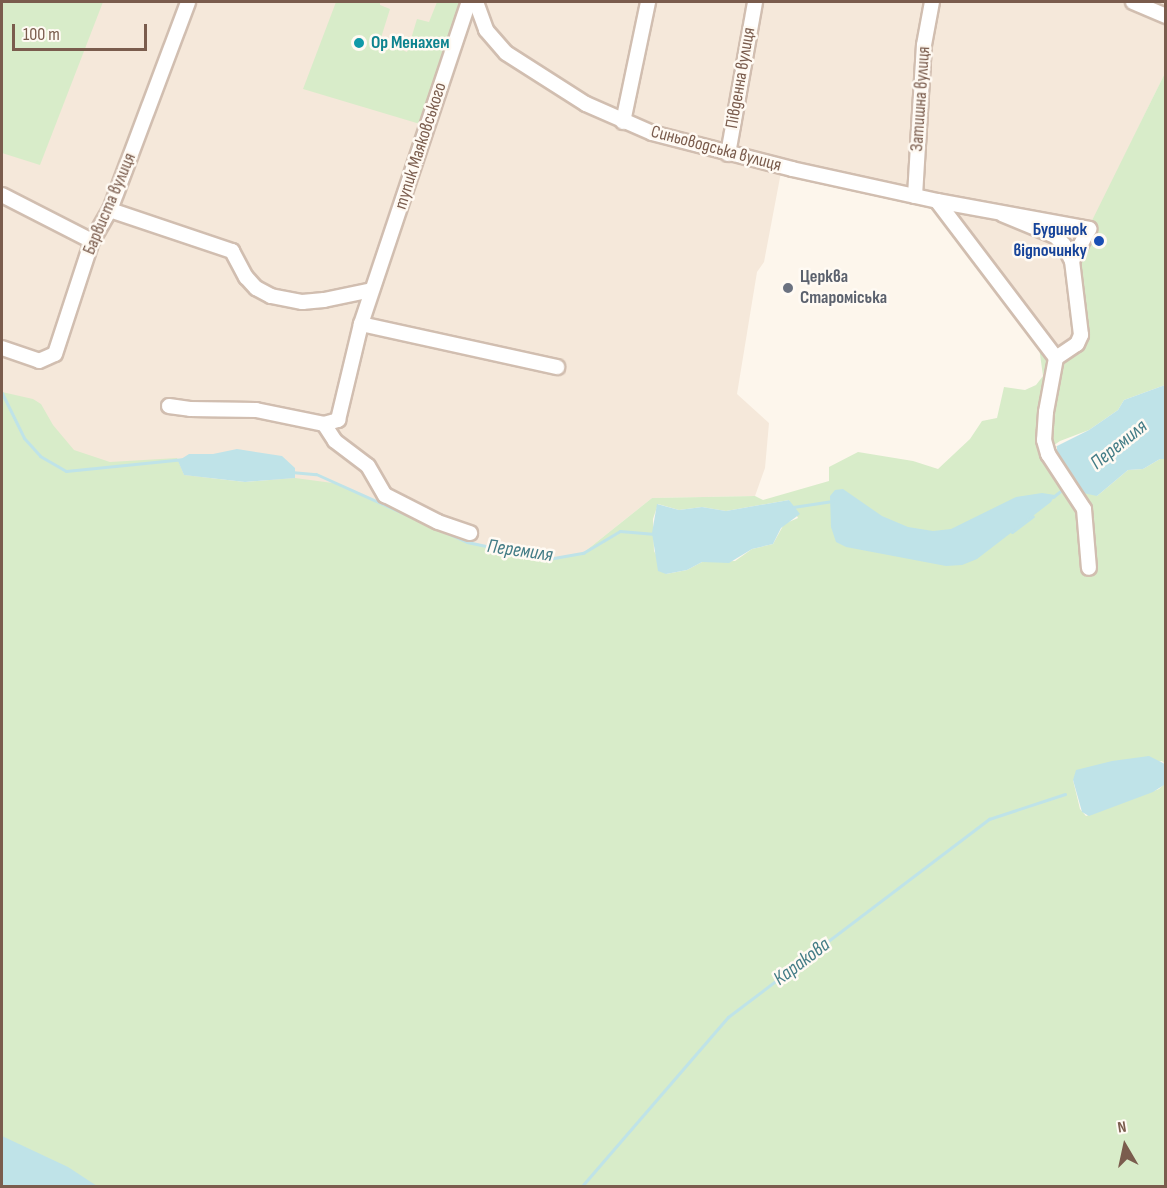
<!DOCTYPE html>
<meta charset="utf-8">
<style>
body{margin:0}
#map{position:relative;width:1167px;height:1188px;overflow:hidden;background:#fdf6ec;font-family:"Sofia Sans Condensed",sans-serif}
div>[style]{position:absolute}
.residential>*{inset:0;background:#f5e8da}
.green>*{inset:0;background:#d8ecc9}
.water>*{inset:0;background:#bfe3e8}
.stream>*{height:3px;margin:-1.5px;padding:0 1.5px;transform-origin:1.5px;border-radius:1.5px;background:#bfe3e8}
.roads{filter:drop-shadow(2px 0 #d1beb0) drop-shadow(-2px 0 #d1beb0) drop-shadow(0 2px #d1beb0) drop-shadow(0 -2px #d1beb0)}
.minor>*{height:14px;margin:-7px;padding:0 7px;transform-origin:7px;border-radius:7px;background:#fff}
.dots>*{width:16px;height:16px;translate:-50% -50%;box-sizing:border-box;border:3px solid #fffaf3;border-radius:50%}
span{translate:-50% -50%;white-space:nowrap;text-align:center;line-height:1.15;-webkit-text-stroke:5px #fffaf3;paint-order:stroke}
.culture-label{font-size:18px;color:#0d838f;font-weight:700}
.left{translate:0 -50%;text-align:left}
.street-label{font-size:18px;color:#7a5c4d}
.transit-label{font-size:18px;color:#164399;font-weight:700}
.right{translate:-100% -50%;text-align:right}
.worship-label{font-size:18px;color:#5b616d;font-weight:700}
.water-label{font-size:20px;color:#437c86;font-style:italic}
.frame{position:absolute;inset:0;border:3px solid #7a5c4d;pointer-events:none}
.north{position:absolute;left:1095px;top:1116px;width:60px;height:60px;-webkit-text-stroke:4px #fffaf3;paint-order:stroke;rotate:351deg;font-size:16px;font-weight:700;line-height:24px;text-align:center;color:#7a5c4d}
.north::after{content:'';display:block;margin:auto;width:21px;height:27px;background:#7a5c4d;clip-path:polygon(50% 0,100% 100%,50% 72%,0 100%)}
.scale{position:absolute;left:12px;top:24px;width:135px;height:27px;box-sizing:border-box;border:3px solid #7a5c4d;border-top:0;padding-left:8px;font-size:18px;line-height:21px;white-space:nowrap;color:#7a5c4d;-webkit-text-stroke:4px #fffaf3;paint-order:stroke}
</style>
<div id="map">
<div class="residential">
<div style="clip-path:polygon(2px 2px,1165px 2px,1165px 73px,1089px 229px,1081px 331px,1056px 358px,937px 201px,782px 167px,764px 262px,757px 272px,737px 394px,769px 423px,765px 468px,755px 496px,652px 498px,583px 553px,548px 559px,467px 542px,340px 484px,174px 476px,2px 439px)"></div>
</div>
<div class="green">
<div style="clip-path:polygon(2px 2px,103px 2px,40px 165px,2px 153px)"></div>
<div style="clip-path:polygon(336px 2px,380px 2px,380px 5px,390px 9px,380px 41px,407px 52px,417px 19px,429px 22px,437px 2px,463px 2px,420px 124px,303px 89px)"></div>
<div style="clip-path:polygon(evenodd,1165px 73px,1165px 385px,1124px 400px,1118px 410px,1089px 430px,1060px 441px,1047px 450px,1057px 446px,1055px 451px,1097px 496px,1128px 470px,1143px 469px,1160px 459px,1165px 459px,1165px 764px,1162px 761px,1073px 780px,1080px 809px,1086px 816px,1159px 789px,1165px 783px,1165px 1186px,58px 1186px,2px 1150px,2px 392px,33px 399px,41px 404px,53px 425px,74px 450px,110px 462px,177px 458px,184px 475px,245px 482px,295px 478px,340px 484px,467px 542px,548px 559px,583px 553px,652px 498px,755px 496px,763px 500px,829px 481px,829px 467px,858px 452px,913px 461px,938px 469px,970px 439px,982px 421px,997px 418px,1004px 387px,1025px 390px,1036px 385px,1043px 376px,1039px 347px,1044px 343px,1056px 358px,1077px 344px,1072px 261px,1165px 73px,789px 500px,798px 518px,784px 524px,773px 544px,752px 549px,735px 561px,702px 562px,687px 570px,666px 574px,654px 551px,653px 519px,658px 504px,679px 510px,702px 507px,726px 511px,789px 500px)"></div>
</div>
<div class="water">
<div style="clip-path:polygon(1165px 385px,1165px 459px,1160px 459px,1143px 469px,1128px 470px,1097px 496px,1083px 493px,1057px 456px,1057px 446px,1089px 430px,1118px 410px,1124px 400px)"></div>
<div style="clip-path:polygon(237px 449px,282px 456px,295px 468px,295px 478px,245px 482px,184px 475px,178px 461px,189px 454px,213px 454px)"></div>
<div style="clip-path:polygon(843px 489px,882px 516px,908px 527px,933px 531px,951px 529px,1016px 497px,1042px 493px,1055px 495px,1051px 502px,977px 559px,962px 565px,946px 566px,846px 547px,836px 542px,831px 527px,830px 496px,835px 490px)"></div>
<div style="clip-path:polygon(789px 500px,800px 514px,781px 528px,773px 544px,752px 549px,729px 563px,702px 562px,687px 570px,666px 574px,658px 571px,652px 533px,657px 504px,679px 510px,702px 507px,726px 511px)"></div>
<div style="clip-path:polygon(1149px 756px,1165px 764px,1164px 785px,1153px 792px,1089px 816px,1082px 812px,1073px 780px,1076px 770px,1112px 761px)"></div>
<div style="clip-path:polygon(2px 1136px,68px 1167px,97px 1186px,2px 1186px)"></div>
</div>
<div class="stream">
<div style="left:2px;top:393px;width:50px;rotate:63.9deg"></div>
<div style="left:24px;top:438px;width:24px;rotate:48deg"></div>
<div style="left:40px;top:456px;width:30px;rotate:30deg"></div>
<div style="left:66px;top:471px;width:119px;rotate:-5.8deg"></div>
<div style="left:291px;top:472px;width:25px;rotate:5deg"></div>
<div style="left:316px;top:474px;width:166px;rotate:24.2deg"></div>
<div style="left:467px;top:542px;width:83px;rotate:11.9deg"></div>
<div style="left:548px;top:559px;width:36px;rotate:-10deg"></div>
<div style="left:583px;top:553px;width:43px;rotate:-30.7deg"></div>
<div style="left:620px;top:531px;width:35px;rotate:5deg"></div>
<div style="left:1053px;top:497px;width:13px;rotate:-39deg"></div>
<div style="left:793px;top:507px;width:40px;rotate:-8.5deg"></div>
<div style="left:1012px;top:532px;width:26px;rotate:-37deg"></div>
<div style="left:582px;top:1186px;width:223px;rotate:-49.2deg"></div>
<div style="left:728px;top:1017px;width:328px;rotate:-37.2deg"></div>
<div style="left:989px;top:819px;width:80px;rotate:-18.2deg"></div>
</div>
<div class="roads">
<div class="minor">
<div style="left:476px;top:2px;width:30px;rotate:70deg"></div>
<div style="left:486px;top:30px;width:30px;rotate:49deg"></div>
<div style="left:506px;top:53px;width:95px;rotate:32.5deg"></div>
<div style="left:586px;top:104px;width:72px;rotate:23.7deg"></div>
<div style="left:652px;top:133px;width:145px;rotate:14.4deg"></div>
<div style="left:792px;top:169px;width:148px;rotate:12.4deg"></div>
<div style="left:937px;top:201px;width:155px;rotate:10.4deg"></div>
<div style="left:1089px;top:229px;width:36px;rotate:118deg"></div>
<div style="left:1072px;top:261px;width:18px;rotate:-117deg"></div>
<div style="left:1064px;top:245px;width:13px;rotate:-135deg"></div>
<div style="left:1055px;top:236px;width:57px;rotate:-157.5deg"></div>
<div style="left:1133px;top:2px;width:36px;rotate:23deg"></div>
<div style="left:623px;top:122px;width:123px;rotate:-78.2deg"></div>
<div style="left:728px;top:154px;width:154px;rotate:-79.9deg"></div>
<div style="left:2px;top:195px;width:101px;rotate:27.1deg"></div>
<div style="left:915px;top:196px;width:151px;rotate:-86.6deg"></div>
<div style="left:924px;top:45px;width:44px;rotate:-79.5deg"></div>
<div style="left:937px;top:201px;width:197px;rotate:52.8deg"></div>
<div style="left:1056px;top:358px;width:25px;rotate:-34deg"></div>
<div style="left:1077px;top:344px;width:10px;rotate:-66deg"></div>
<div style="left:1081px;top:335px;width:75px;rotate:-96.9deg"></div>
<div style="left:110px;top:210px;width:129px;rotate:18.6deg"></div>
<div style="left:232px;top:251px;width:30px;rotate:62deg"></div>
<div style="left:246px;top:277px;width:15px;rotate:48deg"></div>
<div style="left:256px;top:288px;width:17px;rotate:28deg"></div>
<div style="left:271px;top:296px;width:32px;rotate:11deg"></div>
<div style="left:302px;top:302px;width:22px;rotate:-5deg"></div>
<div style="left:324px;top:300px;width:49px;rotate:-11.8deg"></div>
<div style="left:361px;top:324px;width:201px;rotate:12.4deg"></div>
<div style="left:2px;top:348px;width:39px;rotate:19deg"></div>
<div style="left:39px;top:361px;width:17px;rotate:-24deg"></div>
<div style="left:55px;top:354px;width:119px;rotate:-71.9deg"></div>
<div style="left:92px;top:241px;width:36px;rotate:-60deg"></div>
<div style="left:110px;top:210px;width:222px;rotate:-69.4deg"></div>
<div style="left:1056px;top:358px;width:55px;rotate:100.5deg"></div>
<div style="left:1046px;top:412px;width:28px;rotate:94deg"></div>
<div style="left:1044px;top:440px;width:15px;rotate:74deg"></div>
<div style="left:1048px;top:454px;width:66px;rotate:56.8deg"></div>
<div style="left:1084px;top:509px;width:59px;rotate:85.2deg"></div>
<div style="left:169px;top:406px;width:21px;rotate:8deg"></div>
<div style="left:190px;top:409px;width:66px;rotate:0.9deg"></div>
<div style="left:256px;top:410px;width:69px;rotate:11.6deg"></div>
<div style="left:324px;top:424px;width:15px;rotate:-16deg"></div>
<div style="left:338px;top:420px;width:99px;rotate:-76.5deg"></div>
<div style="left:361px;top:324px;width:340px;rotate:-71.5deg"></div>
<div style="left:324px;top:424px;width:20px;rotate:57deg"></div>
<div style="left:335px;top:441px;width:41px;rotate:37.1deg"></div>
<div style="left:368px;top:466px;width:34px;rotate:60deg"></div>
<div style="left:385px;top:495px;width:59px;rotate:27deg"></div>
<div style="left:438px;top:522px;width:34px;rotate:19deg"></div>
</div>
</div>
<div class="dots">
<div style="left:359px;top:43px;background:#0f9aa8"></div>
<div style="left:1099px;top:241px;background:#1a4fb4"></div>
<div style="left:788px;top:288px;background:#6b7280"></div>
</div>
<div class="culture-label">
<span class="left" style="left:371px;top:43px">Ор Менахем</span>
</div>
<div class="street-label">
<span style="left:741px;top:78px;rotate:-80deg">Південна вулиця</span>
<span style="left:921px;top:99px;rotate:-86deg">Затишна вулиця</span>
<span style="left:421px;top:146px;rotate:-72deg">тупик Маяковського</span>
<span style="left:716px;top:149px;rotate:15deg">Синьоводська вулиця</span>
<span style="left:110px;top:204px;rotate:-67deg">Барвиста вулиця</span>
</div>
<div class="transit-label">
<span class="right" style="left:1087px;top:241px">Будинок<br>відпочинку</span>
</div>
<div class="worship-label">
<span class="left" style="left:800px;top:288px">Церква<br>Староміська</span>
</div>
<div class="water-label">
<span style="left:1119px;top:445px;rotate:-39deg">Перемиля</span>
<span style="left:520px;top:551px;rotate:8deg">Перемиля</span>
<span style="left:802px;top:962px;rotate:-37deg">Каракова</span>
</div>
<div class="frame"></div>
<div class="north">N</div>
<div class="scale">100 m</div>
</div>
